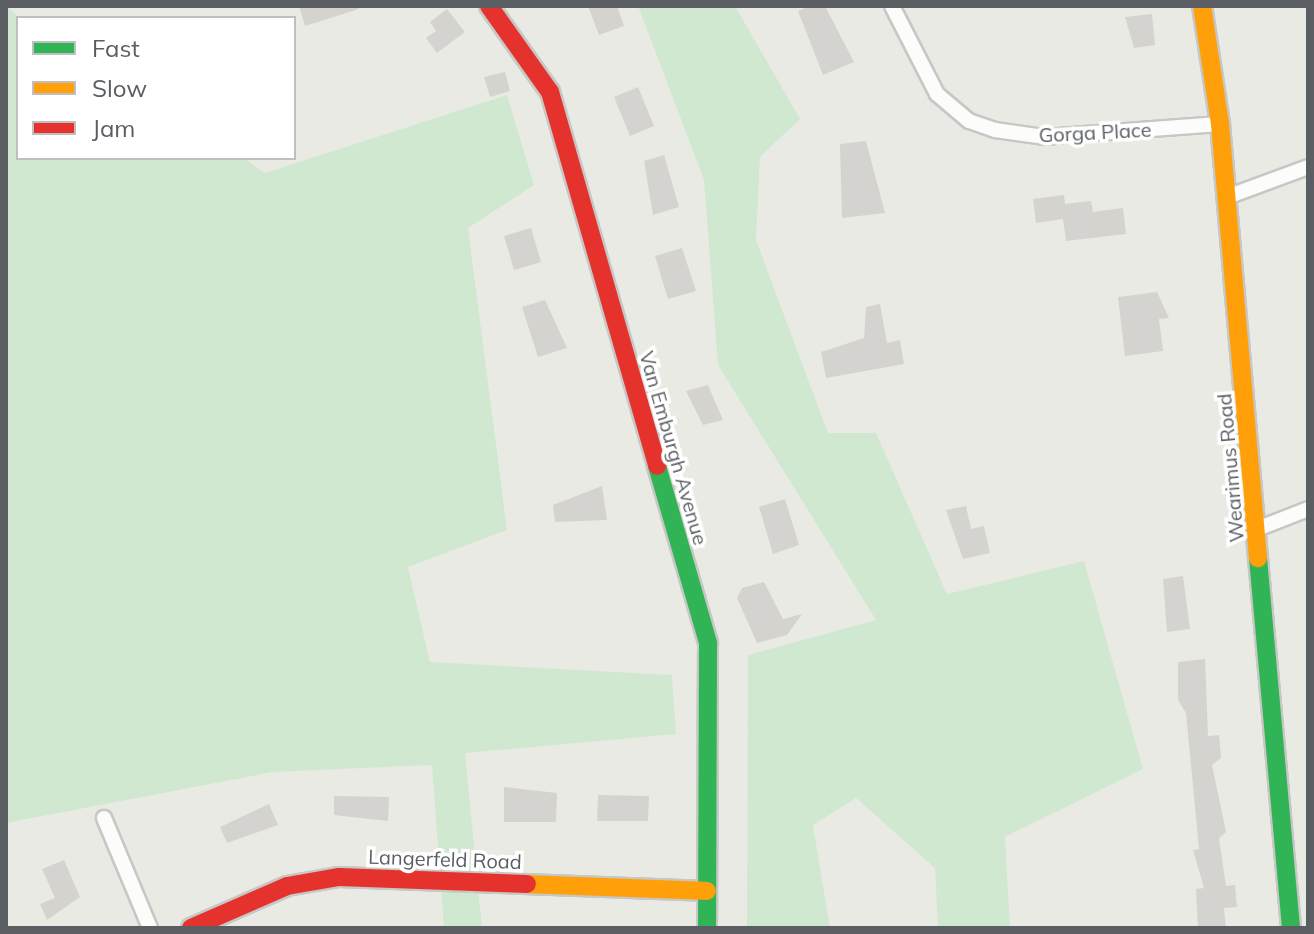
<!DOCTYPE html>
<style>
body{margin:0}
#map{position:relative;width:1314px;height:934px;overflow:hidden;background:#eaeae5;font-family:Mulish,sans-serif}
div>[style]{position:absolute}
.green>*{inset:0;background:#d1e8d0}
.building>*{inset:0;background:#d4d3d0}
.roads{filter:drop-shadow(2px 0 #c7c7c5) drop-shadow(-2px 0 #c7c7c5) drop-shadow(0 2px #c7c7c5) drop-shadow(0 -2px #c7c7c5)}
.street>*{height:14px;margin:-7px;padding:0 7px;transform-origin:7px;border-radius:7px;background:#fcfcfb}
.fast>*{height:18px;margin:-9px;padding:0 9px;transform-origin:9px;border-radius:9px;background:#30b455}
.slow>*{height:18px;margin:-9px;padding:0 9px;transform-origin:9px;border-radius:9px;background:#ff9f0a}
.jam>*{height:18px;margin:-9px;padding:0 9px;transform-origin:9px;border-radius:9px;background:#e5322d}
span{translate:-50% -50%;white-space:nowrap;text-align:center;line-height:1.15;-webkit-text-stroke:7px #fff;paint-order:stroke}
.street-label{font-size:20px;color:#5a5e63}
.frame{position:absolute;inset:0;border:8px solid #5a5e63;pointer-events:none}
.legend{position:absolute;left:16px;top:16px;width:280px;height:144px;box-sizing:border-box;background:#fff;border:2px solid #bdbfc1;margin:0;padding:10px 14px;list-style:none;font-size:24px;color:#5a5e63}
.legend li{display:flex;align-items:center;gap:16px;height:40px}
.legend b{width:40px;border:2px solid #bdbfc1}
</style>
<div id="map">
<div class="green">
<div style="clip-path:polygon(6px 6px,20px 18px,18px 158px,244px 158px,265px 173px,507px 95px,534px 185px,468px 228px,507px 530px,408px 567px,430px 662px,672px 675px,676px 734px,465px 753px,482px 928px,444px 928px,432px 765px,273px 772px,6px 823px)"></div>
<div style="clip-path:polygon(638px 6px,735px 6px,800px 119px,760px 157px,756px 240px,828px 433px,876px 433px,947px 594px,1084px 561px,1143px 769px,1005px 837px,1010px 928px,938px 928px,935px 868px,856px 798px,813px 825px,830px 928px,747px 928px,748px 655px,876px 620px,718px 365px,704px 180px)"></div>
</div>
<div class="building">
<div style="clip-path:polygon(299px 6px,358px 6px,359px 9px,305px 26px)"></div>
<div style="clip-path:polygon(588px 6px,617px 6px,624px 26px,599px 35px)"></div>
<div style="clip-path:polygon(810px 6px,825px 6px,854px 62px,823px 75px,798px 11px)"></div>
<div style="clip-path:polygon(447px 9px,465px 32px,437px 53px,426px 38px,436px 31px,430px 22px)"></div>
<div style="clip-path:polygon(1152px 14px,1155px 45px,1134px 48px,1125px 17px)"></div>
<div style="clip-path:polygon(505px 72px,510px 91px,490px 97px,484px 77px)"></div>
<div style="clip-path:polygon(638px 87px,654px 126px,630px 136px,614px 97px)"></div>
<div style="clip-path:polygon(866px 141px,885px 213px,842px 218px,840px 144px)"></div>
<div style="clip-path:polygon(664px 155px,679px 207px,653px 215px,644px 161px)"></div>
<div style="clip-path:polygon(1064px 195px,1065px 204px,1091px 201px,1093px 212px,1123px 208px,1126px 234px,1066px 241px,1063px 219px,1036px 223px,1033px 199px)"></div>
<div style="clip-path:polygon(531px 228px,541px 262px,514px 270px,504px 236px)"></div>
<div style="clip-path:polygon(682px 248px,696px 291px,668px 299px,655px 256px)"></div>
<div style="clip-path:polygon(1157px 292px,1169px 318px,1159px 319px,1163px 351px,1125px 356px,1118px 297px)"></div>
<div style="clip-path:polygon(545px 300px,567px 348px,538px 357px,522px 307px)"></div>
<div style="clip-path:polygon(880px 304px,887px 343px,900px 340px,904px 364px,826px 378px,821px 352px,864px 338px,866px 307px)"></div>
<div style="clip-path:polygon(708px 385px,723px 420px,703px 425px,686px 391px)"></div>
<div style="clip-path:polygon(602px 486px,607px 520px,555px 522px,553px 505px)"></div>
<div style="clip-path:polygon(785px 499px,799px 545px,773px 554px,759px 507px)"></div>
<div style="clip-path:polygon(966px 506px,971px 529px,984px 526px,990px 553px,963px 559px,946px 510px)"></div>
<div style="clip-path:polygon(1183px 576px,1190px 629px,1167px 632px,1163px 579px)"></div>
<div style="clip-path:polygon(764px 582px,783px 619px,802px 614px,787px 635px,757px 643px,737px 598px,742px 588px)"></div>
<div style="clip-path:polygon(1205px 659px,1208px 736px,1219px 735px,1221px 758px,1212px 765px,1226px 832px,1219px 838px,1226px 886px,1235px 885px,1237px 907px,1224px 908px,1226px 928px,1198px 928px,1196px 889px,1204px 888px,1193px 850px,1199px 849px,1186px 713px,1178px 700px,1178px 662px)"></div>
<div style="clip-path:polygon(504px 787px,557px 793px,556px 822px,504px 822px)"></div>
<div style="clip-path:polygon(598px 795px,649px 796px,648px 821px,597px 821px)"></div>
<div style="clip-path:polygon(334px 796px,389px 797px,388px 821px,334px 815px)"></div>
<div style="clip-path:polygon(269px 804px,278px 825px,227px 843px,220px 827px)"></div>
<div style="clip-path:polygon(64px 860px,80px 897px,47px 920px,40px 904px,55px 898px,42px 869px)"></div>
</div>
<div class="roads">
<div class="street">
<div style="left:892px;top:6px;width:99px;rotate:62.9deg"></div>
<div style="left:937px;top:94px;width:42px;rotate:40.2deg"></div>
<div style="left:969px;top:121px;width:28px;rotate:19deg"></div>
<div style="left:995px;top:130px;width:49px;rotate:8.1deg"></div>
<div style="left:1044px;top:137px;width:176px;rotate:-4.2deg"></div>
<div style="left:1227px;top:197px;width:86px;rotate:-20.3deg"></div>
<div style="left:1257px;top:529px;width:55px;rotate:-21.4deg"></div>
<div style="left:104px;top:818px;width:119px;rotate:67.3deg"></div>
</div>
<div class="fast">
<div style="left:657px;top:466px;width:184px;rotate:73.9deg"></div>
<div style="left:708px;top:643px;width:285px;rotate:90.2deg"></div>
<div style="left:1258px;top:558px;width:371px;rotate:84.9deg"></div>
</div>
<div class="slow">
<div style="left:1202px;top:6px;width:119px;rotate:81.3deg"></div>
<div style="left:1220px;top:124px;width:436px;rotate:85deg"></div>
<div style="left:527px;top:884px;width:180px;rotate:2.2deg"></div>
</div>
<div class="jam">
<div style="left:489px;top:6px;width:105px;rotate:54.7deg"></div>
<div style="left:550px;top:92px;width:389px;rotate:74deg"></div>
<div style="left:191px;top:928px;width:105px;rotate:-23.6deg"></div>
<div style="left:287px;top:886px;width:53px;rotate:-9.8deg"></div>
<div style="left:339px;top:877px;width:188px;rotate:2.1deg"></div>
</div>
</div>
<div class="street-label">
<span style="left:1095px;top:132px;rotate:-3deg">Gorga Place</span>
<span style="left:674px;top:448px;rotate:74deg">Van Emburgh Avenue</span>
<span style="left:1230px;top:468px;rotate:-95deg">Wearimus Road</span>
<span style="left:445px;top:859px;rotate:2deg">Langerfeld Road</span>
</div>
<div class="frame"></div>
<ul class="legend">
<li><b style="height:10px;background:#30b455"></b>Fast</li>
<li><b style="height:10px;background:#ff9f0a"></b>Slow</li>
<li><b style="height:10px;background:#e5322d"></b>Jam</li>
</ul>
</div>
